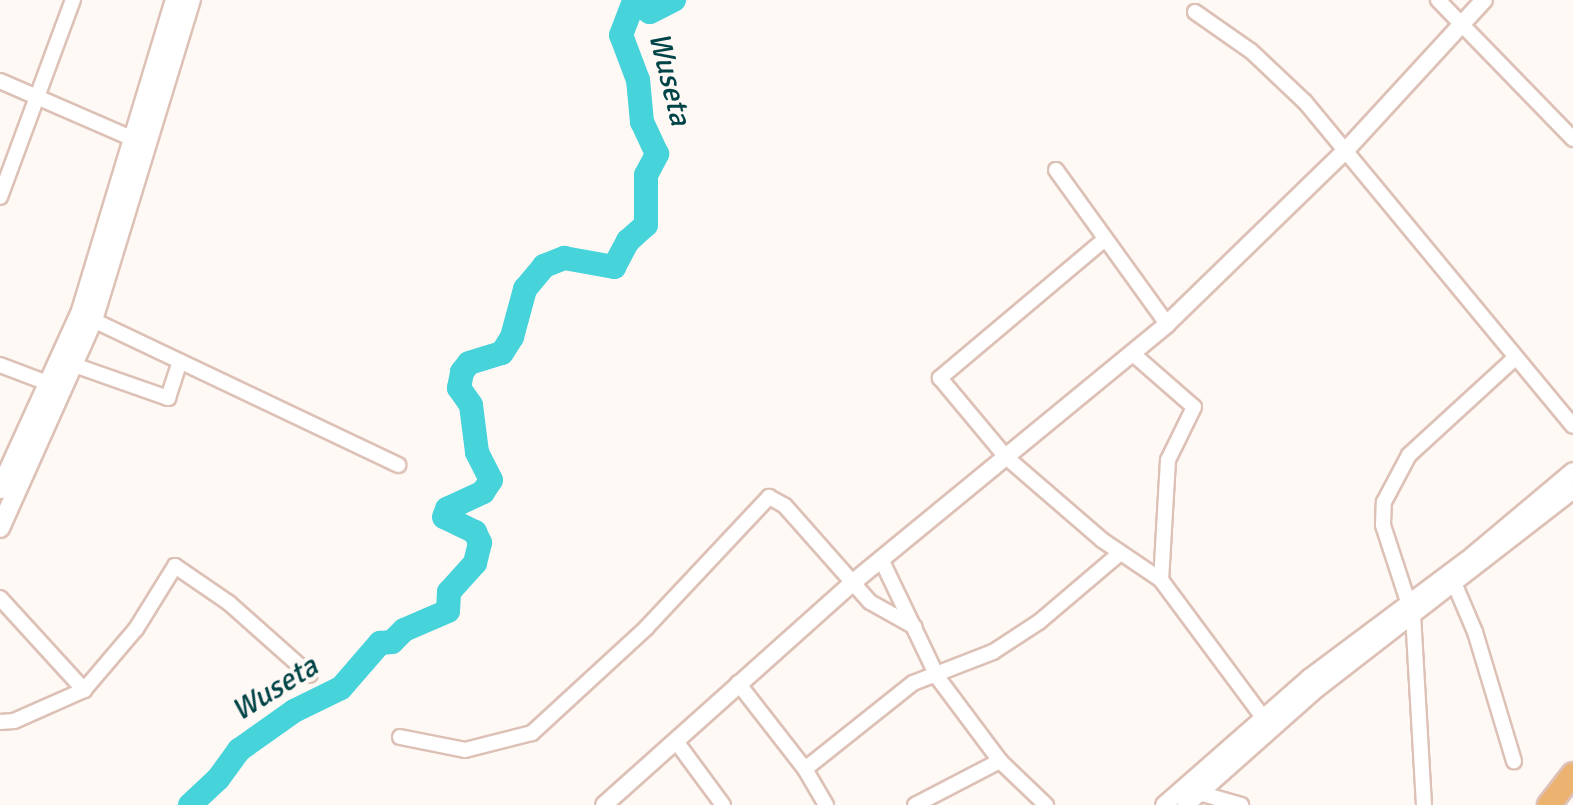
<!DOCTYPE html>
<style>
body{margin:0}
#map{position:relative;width:1573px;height:805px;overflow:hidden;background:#fff9f6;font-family:Signika,sans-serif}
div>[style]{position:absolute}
.river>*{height:24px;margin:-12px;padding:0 12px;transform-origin:12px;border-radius:12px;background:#46d3da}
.roads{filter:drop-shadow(2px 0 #ddc1b6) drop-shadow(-2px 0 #ddc1b6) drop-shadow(0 2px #ddc1b6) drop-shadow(0 -2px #ddc1b6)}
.minor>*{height:14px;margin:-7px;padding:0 7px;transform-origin:7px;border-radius:7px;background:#fff}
.tertiary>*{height:16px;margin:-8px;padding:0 8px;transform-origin:8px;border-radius:8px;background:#fff}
.secondary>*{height:18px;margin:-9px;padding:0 9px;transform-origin:9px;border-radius:9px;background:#fff}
.trunk>*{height:22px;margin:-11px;padding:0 11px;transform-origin:11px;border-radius:11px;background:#ecb270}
span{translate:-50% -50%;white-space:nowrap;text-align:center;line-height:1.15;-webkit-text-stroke:8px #fff9f6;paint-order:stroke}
.water-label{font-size:30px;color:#014447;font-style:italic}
</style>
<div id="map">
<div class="river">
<div style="left:190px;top:805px;width:38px;rotate:-43deg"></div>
<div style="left:218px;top:779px;width:36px;rotate:-54deg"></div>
<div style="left:239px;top:750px;width:67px;rotate:-35.3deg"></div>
<div style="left:294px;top:711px;width:52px;rotate:-26.1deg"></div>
<div style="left:341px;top:688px;width:60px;rotate:-49.1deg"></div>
<div style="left:380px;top:643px;width:12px;rotate:-5deg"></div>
<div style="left:392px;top:642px;width:17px;rotate:-45deg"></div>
<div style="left:404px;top:630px;width:48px;rotate:-23.4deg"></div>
<div style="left:448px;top:611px;width:19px;rotate:-87deg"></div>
<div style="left:449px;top:592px;width:39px;rotate:-48deg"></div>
<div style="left:475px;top:563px;width:21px;rotate:-76deg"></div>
<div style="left:480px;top:543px;width:12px;rotate:-114deg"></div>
<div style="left:475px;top:532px;width:34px;rotate:-154deg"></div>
<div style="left:444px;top:517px;width:9px;rotate:-69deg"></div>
<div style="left:447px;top:509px;width:40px;rotate:-25deg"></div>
<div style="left:483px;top:492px;width:14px;rotate:-56deg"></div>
<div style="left:491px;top:480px;width:31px;rotate:-117deg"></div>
<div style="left:477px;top:452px;width:47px;rotate:-97.3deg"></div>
<div style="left:471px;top:405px;width:21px;rotate:-125deg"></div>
<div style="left:459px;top:388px;width:16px;rotate:-79deg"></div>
<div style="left:462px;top:372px;width:11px;rotate:-52deg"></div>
<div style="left:469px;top:363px;width:34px;rotate:-17deg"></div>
<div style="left:502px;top:353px;width:19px;rotate:-58deg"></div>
<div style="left:512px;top:337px;width:50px;rotate:-74.8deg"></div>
<div style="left:525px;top:289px;width:30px;rotate:-50deg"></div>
<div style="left:544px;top:266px;width:22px;rotate:-22deg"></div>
<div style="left:564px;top:258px;width:51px;rotate:10.2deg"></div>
<div style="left:614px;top:267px;width:30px;rotate:-62deg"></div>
<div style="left:628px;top:241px;width:24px;rotate:-42deg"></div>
<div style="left:646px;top:225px;width:50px;rotate:-90deg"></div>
<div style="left:646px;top:175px;width:24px;rotate:-62deg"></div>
<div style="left:657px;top:154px;width:35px;rotate:-115deg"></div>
<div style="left:642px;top:122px;width:42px;rotate:-95.4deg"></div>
<div style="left:638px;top:80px;width:48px;rotate:-110.7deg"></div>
<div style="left:621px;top:35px;width:36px;rotate:-69deg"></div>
<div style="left:634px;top:1px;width:19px;rotate:35deg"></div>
<div style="left:650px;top:12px;width:27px;rotate:-27deg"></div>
</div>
<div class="roads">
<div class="minor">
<div style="left:1438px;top:0;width:194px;rotate:45.8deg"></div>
<div style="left:1195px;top:12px;width:68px;rotate:34.9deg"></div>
<div style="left:1251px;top:51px;width:74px;rotate:43.4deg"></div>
<div style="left:1305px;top:102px;width:420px;rotate:50.4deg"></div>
<div style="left:0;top:81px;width:143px;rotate:23.5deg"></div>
<div style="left:1056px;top:170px;width:190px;rotate:54.2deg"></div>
<div style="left:0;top:197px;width:210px;rotate:-69.7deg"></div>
<div style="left:1105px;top:239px;width:216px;rotate:139.9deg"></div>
<div style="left:940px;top:378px;width:103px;rotate:50.1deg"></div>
<div style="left:1006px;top:457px;width:127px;rotate:40.8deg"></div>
<div style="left:1102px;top:540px;width:71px;rotate:34.1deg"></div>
<div style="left:93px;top:320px;width:338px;rotate:25.4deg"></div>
<div style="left:1132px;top:353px;width:82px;rotate:41.1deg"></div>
<div style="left:1194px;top:407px;width:59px;rotate:116.1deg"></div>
<div style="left:1168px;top:460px;width:120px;rotate:93.3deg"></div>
<div style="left:1161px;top:580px;width:169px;rotate:53.4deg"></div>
<div style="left:0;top:365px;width:53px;rotate:20.8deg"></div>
<div style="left:74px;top:365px;width:100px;rotate:19.3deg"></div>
<div style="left:168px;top:398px;width:38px;rotate:-72deg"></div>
<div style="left:881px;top:559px;width:132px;rotate:64.4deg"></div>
<div style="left:938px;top:678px;width:104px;rotate:53.2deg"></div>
<div style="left:1000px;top:761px;width:64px;rotate:43.7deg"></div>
<div style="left:1455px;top:585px;width:51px;rotate:66.9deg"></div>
<div style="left:1475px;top:632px;width:135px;rotate:73.2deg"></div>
<div style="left:0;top:598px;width:125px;rotate:47.6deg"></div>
<div style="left:738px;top:683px;width:109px;rotate:52.1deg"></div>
<div style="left:805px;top:769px;width:42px;rotate:59.7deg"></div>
<div style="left:0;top:722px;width:14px;rotate:-4deg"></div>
<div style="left:14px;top:721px;width:77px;rotate:-23.9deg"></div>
<div style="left:84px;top:690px;width:80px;rotate:-49.6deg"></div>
<div style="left:136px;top:629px;width:74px;rotate:-58.2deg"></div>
<div style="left:175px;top:566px;width:65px;rotate:34.4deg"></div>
<div style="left:229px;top:603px;width:108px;rotate:41.6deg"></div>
<div style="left:400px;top:737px;width:66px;rotate:11.3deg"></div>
<div style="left:465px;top:750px;width:69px;rotate:-14.2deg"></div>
<div style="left:532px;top:733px;width:155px;rotate:-42.6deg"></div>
<div style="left:646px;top:628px;width:180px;rotate:-46.8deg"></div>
<div style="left:769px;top:497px;width:18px;rotate:29deg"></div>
<div style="left:785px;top:506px;width:128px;rotate:48.5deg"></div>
<div style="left:870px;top:602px;width:51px;rotate:29.1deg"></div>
<div style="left:678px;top:744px;width:76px;rotate:53.6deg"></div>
<div style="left:805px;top:769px;width:138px;rotate:-38.5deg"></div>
<div style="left:913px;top:683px;width:86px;rotate:-21.2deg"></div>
<div style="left:993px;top:652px;width:55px;rotate:-33.1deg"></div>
<div style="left:1039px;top:622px;width:106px;rotate:-40.4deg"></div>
<div style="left:1199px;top:793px;width:44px;rotate:15.9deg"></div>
<div style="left:915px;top:805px;width:96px;rotate:-27.4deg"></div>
<div style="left:1424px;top:805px;width:188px;rotate:-93.3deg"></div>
<div style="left:1413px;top:617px;width:97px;rotate:-108.1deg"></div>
<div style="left:1383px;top:525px;width:23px;rotate:-88deg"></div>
<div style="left:1384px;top:502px;width:53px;rotate:-62deg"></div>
<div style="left:1409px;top:455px;width:144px;rotate:-42.5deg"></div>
</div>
<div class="tertiary">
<div style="left:604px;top:805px;width:331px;rotate:-41.8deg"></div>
<div style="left:851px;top:584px;width:409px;rotate:-39.4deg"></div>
<div style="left:1167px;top:324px;width:251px;rotate:-44.2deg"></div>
<div style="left:1347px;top:149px;width:202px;rotate:-47.4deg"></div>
<div style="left:1164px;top:805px;width:193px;rotate:-41.2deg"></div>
<div style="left:1309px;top:678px;width:197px;rotate:-36.8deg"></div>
<div style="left:1467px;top:560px;width:138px;rotate:-40deg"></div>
<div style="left:1186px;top:805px;width:176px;rotate:-41.6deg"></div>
<div style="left:1318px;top:688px;width:323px;rotate:-37.8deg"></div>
</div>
<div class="secondary">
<div style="left:0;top:489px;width:196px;rotate:-65.5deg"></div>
<div style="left:81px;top:311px;width:325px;rotate:-73.2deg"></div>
<div style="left:0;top:528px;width:228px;rotate:-65.9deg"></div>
<div style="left:93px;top:320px;width:335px;rotate:-73deg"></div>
</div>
<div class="trunk">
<div style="left:1549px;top:805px;width:39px;rotate:-52deg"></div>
</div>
</div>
<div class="water-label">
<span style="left:669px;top:79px;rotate:76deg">Wuseta</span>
<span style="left:275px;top:689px;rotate:-32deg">Wuseta</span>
</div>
</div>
